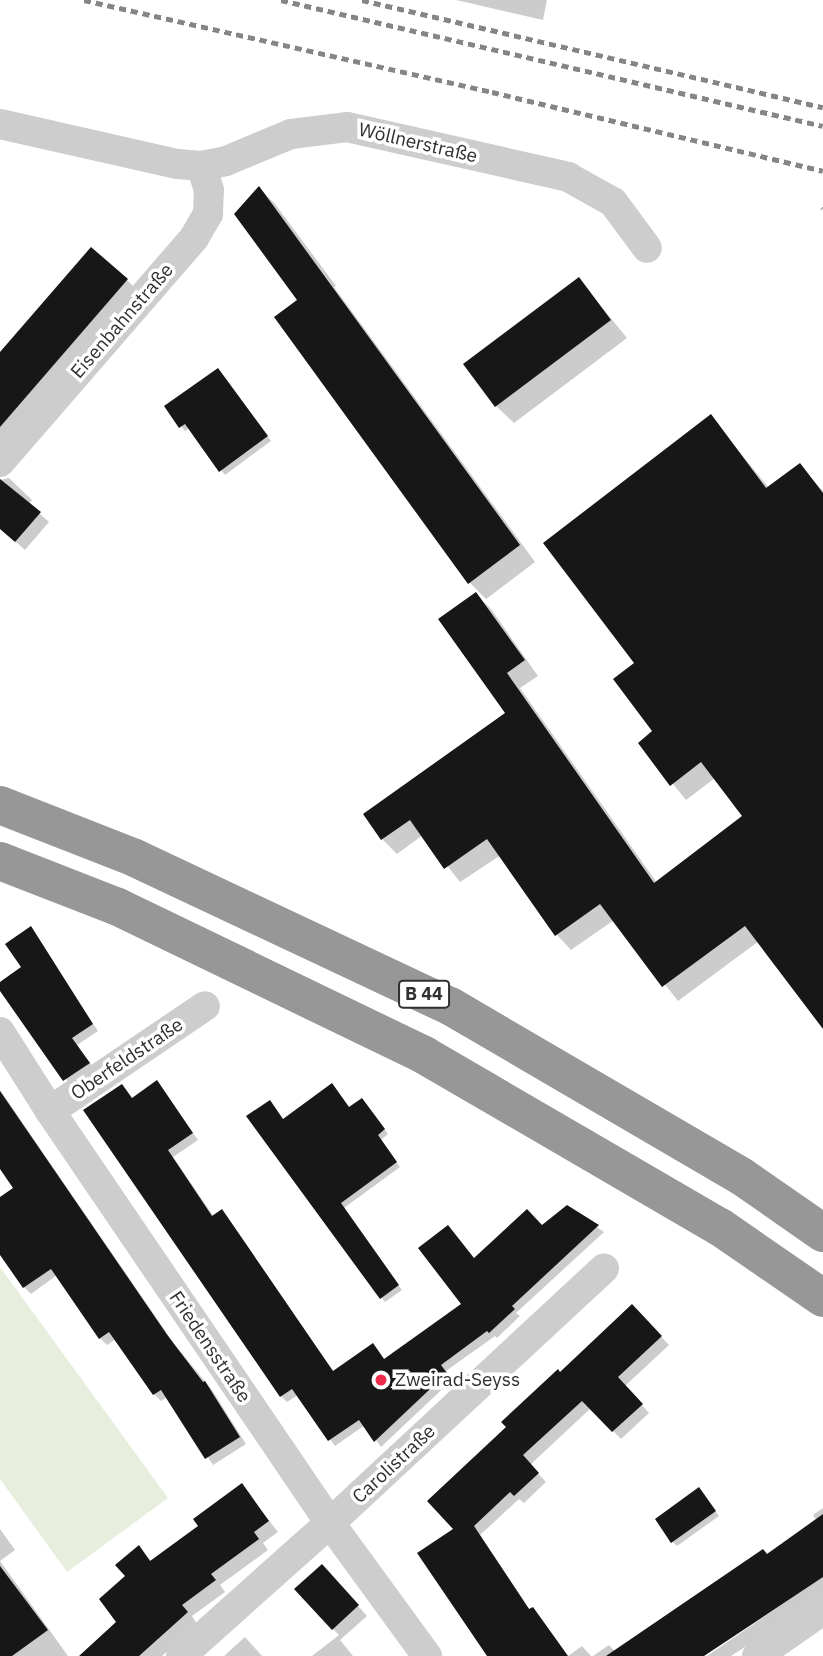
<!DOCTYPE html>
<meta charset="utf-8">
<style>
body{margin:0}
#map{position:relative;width:823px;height:1656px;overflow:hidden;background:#fff;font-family:"IBM Plex Sans",sans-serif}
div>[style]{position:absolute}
.green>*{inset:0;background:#e7eede}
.shadow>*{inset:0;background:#0003}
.building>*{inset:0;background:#171717}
.minor>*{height:30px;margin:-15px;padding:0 15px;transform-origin:15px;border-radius:15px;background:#cdcdcd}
.highway>*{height:38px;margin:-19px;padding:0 19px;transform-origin:19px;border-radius:19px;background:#979797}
.rail>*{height:5px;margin-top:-2.5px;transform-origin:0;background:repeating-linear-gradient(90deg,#858585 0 7px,transparent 0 12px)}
.dots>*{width:19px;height:19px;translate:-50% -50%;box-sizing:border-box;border:4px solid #fff;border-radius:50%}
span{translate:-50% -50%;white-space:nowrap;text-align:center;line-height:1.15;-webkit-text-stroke:7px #fff;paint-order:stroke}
.shield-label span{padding:2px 5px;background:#fff;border:2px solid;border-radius:5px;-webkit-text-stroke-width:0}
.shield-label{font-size:18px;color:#303030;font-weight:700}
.street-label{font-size:19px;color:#303030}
.poi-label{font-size:19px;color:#303030}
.left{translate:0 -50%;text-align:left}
</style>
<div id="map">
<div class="green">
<div style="clip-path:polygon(0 1267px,168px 1498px,67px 1572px,0 1479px)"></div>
</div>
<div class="shadow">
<div style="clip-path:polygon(456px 0,547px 0,543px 20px)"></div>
<div style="clip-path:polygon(259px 188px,275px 204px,336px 286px,334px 287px,535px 562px,486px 599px,470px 583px,276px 318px,300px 300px)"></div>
<div style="clip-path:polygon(579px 279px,627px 338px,514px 423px,496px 406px)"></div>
<div style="clip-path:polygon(127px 280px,136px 289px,0 446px,0 355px)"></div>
<div style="clip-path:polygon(222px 374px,271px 441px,225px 475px,189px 428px,185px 431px,166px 407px)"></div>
<div style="clip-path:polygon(711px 417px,769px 488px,799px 465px,823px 491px,823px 1026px,759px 941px,678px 1001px,614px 920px,571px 950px,557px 935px,501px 855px,460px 882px,423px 835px,397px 854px,382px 839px,508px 714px,476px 594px,491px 609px,538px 676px,520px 688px,657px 883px,744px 816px,715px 778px,686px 800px,640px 743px,655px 732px,637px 663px)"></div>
<div style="clip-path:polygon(9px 478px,32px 500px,29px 504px,49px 522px,25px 550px,0 528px,0 480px)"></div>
<div style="clip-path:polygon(30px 929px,98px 1031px,77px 1045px,95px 1070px,71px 1086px,0 987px,0 984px,24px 968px)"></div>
<div style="clip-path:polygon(157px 1083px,198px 1140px,173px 1157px,214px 1217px,334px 1372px,373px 1345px,385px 1360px,464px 1305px,448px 1227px,474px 1259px,542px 1227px,567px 1207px,604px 1232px,516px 1313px,520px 1316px,497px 1338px,495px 1336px,446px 1371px,452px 1380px,381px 1447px,365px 1425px,335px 1446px,298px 1395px,287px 1402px,281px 1396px,133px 1100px)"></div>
<div style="clip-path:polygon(0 1090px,175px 1345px,212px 1390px,246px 1444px,213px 1465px,167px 1397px,161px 1401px,154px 1394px,116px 1339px,107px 1345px,100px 1338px,57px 1275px,31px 1294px,24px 1287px,0 1220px,0 1199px,15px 1188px,0 1166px)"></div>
<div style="clip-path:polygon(366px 1104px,388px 1134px,381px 1140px,400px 1167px,344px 1208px,402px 1290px,385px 1302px,248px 1117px,283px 1121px)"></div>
<div style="clip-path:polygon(632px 1306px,669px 1345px,625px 1386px,649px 1413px,621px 1439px,591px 1408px,530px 1465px,546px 1482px,524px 1503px,519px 1499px,480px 1535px,530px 1610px,540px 1617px,568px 1656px,582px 1646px,591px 1656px,489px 1656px,456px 1529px,561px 1374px)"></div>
<div style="clip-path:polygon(242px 1486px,278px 1532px,263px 1543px,268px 1550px,220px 1585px,225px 1592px,192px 1616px,197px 1624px,162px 1656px,82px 1656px,119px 1623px,128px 1576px,139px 1547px,152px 1562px,201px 1526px)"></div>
<div style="clip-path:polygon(703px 1494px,719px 1516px,677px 1546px,673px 1542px)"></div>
<div style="clip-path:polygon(823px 1508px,823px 1596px,731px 1656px,707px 1656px,804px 1589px,700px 1656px,637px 1656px,817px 1521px,813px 1515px)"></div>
<div style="clip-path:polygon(0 1529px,15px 1550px,0 1561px,68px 1656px,0 1656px)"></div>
<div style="clip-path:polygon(331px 1575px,367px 1616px,340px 1640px,353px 1656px,312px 1656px,339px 1635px,333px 1629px)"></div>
<div style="clip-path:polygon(245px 1637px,262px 1656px,224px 1656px)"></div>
<div style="clip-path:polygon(609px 1645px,619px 1656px,593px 1656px)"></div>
</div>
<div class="building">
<div style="clip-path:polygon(259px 186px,520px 545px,468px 584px,274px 317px,297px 300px,234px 214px)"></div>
<div style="clip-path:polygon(91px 247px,128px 279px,0 427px,0 352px)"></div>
<div style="clip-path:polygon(579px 277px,611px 320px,495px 407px,463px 364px)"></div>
<div style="clip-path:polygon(218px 368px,268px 436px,219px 472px,185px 424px,179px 428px,164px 406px)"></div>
<div style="clip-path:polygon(711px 414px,766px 488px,800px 463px,823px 493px,823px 1029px,745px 926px,662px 987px,600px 904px,555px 936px,487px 839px,444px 869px,410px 820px,381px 840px,363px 814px,505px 713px,438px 619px,476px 592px,525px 660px,507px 673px,654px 883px,742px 816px,701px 762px,670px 786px,638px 743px,652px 731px,613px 679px,634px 663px,543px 543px)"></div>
<div style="clip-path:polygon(0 479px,41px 512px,15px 542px,0 529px)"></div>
<div style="clip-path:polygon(31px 926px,93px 1024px,72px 1038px,90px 1063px,63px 1081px,0 991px,0 982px,21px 967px,5px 944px)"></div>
<div style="clip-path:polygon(157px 1080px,193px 1133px,168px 1150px,212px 1216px,222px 1209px,333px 1371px,373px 1343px,384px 1359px,461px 1304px,418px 1248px,448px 1225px,474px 1258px,527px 1209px,542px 1225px,567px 1205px,599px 1225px,512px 1306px,515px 1309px,489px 1333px,487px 1331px,441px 1365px,447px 1373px,374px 1442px,359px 1420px,328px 1441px,292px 1389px,280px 1397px,83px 1110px,122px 1084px,132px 1098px)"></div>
<div style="clip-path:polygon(332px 1083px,349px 1107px,362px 1098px,385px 1129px,378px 1135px,397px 1162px,341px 1203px,399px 1285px,380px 1299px,246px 1116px,270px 1100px,283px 1119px)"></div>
<div style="clip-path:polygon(0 1091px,168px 1336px,203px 1382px,205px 1381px,240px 1437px,205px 1459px,161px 1390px,153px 1395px,109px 1332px,99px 1339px,51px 1269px,23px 1288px,0 1255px,0 1197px,13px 1188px,0 1169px)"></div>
<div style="clip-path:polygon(632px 1304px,662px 1336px,618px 1377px,643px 1404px,612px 1432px,582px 1401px,523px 1455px,539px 1473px,514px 1496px,510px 1492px,474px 1526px,529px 1609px,533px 1607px,568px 1656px,487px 1656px,417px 1553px,453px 1529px,427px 1501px,506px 1427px,501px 1422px,558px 1369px,560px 1372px)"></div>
<div style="clip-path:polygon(242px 1483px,269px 1521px,254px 1532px,259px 1539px,211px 1574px,216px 1580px,182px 1605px,188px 1612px,139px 1656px,79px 1656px,116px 1622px,99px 1599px,125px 1576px,115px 1565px,139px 1545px,150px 1561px,198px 1526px,193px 1519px)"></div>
<div style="clip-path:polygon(699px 1487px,716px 1511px,671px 1543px,655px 1519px)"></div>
<div style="clip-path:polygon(823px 1514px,823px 1577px,704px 1656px,606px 1656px,763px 1549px,767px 1554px)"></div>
<div style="clip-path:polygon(322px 1564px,359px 1605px,332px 1630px,294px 1589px)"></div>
<div style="clip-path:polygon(0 1566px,48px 1630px,12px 1656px,0 1656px)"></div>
</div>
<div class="minor">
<div style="left:0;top:124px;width:182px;rotate:12.7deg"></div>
<div style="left:178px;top:164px;width:23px;rotate:5deg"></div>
<div style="left:201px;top:166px;width:25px;rotate:-11deg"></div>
<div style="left:226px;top:161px;width:70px;rotate:-22.6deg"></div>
<div style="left:291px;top:134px;width:56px;rotate:-7.1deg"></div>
<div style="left:347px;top:127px;width:227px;rotate:12.7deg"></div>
<div style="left:568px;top:177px;width:51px;rotate:29.1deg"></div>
<div style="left:613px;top:202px;width:57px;rotate:53.5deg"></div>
<div style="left:0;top:462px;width:296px;rotate:-49.1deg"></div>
<div style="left:194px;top:238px;width:28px;rotate:-60deg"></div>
<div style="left:208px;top:214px;width:24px;rotate:-88deg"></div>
<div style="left:209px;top:190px;width:25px;rotate:-108deg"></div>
<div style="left:0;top:1032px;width:93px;rotate:57.7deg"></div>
<div style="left:50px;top:1111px;width:498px;rotate:55.8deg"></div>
<div style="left:330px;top:1523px;width:165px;rotate:53.9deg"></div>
<div style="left:50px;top:1111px;width:187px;rotate:-34.1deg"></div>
<div style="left:181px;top:1656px;width:200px;rotate:-41.8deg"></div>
<div style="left:330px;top:1523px;width:374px;rotate:-42.9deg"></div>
<div style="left:757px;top:1656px;width:80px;rotate:-34.9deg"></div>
</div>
<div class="highway">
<div style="left:0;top:805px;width:145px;rotate:21.4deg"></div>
<div style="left:135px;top:858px;width:348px;rotate:25.2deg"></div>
<div style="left:450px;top:1006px;width:337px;rotate:30.3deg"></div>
<div style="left:741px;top:1176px;width:100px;rotate:34.8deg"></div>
<div style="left:0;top:861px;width:127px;rotate:21.3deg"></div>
<div style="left:118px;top:907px;width:340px;rotate:25.8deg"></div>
<div style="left:424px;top:1055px;width:342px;rotate:30.2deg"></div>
<div style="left:720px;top:1227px;width:125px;rotate:34.6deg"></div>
</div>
<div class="rail">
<div style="left:84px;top:0;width:418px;rotate:12.7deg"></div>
<div style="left:492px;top:92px;width:340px;rotate:13.4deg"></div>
<div style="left:281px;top:0;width:556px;rotate:13.09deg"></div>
<div style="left:362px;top:0;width:473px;rotate:13.1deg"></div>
<div style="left:822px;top:207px;width:1px;rotate:45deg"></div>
</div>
<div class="dots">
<div style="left:381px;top:1380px;background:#ed2c49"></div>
</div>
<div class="shield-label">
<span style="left:424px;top:994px">B 44</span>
</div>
<div class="street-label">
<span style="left:418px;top:143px;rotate:13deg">Wöllnerstraße</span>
<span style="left:122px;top:321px;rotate:-49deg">Eisenbahnstraße</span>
<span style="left:127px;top:1059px;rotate:-34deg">Oberfeldstraße</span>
<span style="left:210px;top:1347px;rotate:56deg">Friedensstraße</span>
<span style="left:394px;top:1464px;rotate:-43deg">Carolistraße</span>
</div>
<div class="poi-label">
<span class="left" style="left:395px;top:1380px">Zweirad-Seyss</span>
</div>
</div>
